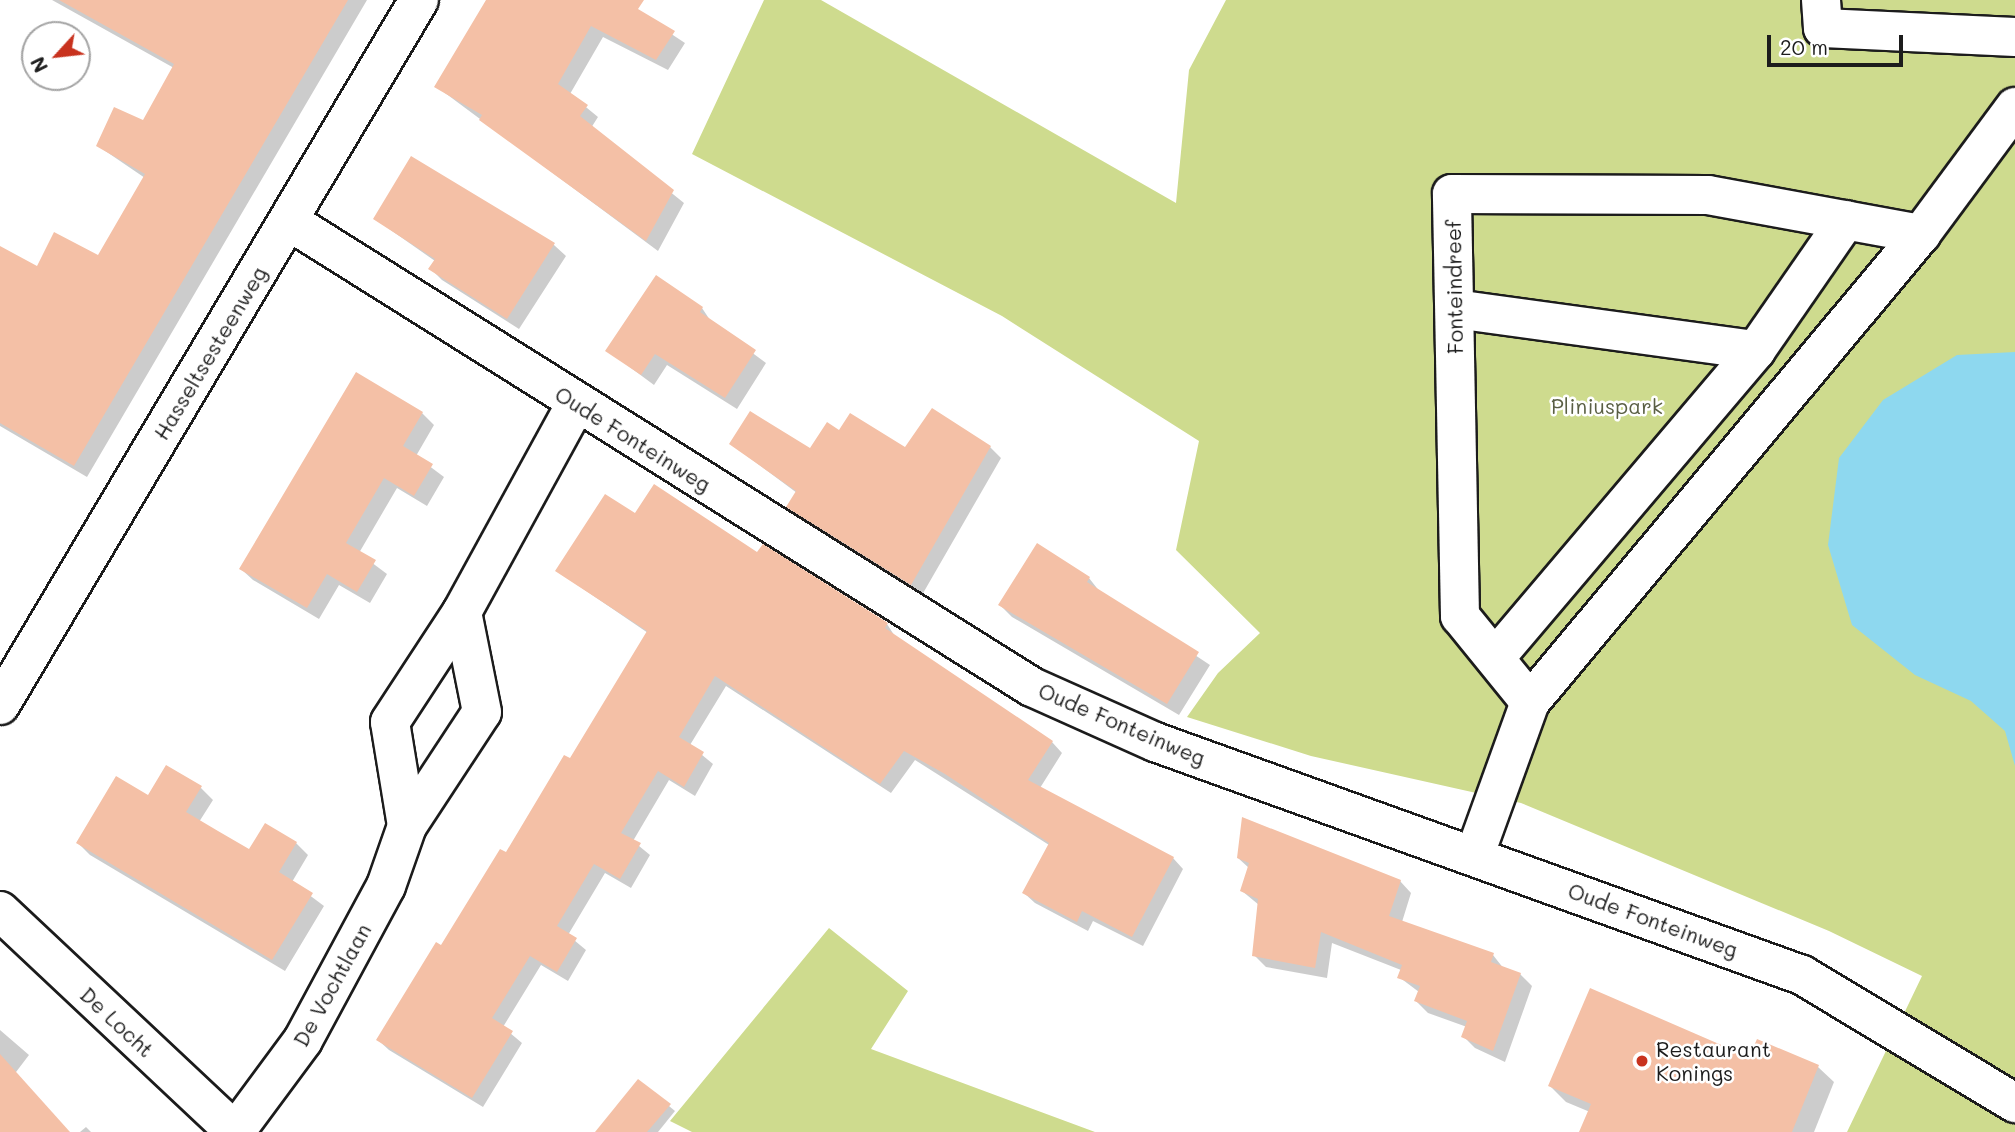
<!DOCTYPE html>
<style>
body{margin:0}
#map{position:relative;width:2015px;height:1132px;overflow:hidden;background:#fff;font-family:Mali,sans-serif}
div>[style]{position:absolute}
.green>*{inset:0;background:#cedb8e}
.water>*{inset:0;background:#8ed8ef}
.shadow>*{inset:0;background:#0003}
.building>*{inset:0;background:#f4c0a6}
.roads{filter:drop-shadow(2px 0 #1c1c1c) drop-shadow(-2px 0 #1c1c1c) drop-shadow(0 2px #1c1c1c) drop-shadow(0 -2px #1c1c1c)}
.minor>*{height:38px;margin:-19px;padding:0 19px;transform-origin:19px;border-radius:19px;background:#fff}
.major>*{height:38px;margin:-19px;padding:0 19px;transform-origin:19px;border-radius:19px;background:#fff}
.dots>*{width:19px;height:19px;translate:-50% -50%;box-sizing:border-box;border:4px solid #fff;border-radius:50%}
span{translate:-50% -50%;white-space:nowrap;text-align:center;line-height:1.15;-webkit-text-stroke:5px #fff;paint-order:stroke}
.street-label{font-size:21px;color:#1c1c1c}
.park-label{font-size:21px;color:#5a5f44}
.poi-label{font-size:21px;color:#1c1c1c}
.left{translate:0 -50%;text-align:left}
.north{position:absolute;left:21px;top:21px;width:70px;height:70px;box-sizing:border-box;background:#fff;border:2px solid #a4a4a4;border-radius:50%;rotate:243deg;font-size:19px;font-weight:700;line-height:28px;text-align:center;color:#1c1c1c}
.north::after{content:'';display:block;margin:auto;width:24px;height:32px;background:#c8321e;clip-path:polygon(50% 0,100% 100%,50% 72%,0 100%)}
.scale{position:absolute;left:1767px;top:35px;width:136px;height:32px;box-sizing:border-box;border:4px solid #1c1c1c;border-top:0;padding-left:9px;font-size:21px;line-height:24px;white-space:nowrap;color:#1c1c1c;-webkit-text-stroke:5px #fff;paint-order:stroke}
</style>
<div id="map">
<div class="green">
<div style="clip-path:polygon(764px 0,821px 0,1176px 203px,1189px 70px,1226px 0,2015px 0,2015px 1132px,1847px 1132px,1922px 976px,1829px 931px,1521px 803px,1311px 756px,1187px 717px,1218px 673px,1260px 633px,1176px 550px,1199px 441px,1002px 316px,692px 154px)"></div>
<div style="clip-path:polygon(829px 928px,908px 991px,871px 1049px,1095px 1132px,692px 1132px,670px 1121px)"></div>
</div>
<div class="water">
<div style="clip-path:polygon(2015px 352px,2015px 766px,2005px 731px,1971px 701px,1915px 675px,1852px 625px,1828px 545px,1839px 458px,1883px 400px,1957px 355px)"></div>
</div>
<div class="shadow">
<div style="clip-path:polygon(52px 0,367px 0,87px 477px,0 426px,0 248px,38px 269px,98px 257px,145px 178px,98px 146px,143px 122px,174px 68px)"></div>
<div style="clip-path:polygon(488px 0,620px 0,685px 43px,668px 70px,603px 37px,570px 94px,598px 117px,591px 128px,684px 203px,658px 251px,437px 87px)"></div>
<div style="clip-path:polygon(411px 158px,554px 245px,566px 256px,519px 329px,442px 280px,431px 269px,435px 261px,375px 219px)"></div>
<div style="clip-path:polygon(702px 308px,712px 323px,766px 363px,737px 409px,667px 365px,654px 385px,608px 351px)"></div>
<div style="clip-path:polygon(422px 413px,434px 425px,416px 456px,444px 477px,427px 506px,397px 488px,359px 553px,387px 574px,370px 603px,339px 585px,319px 619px,253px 580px,241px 569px)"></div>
<div style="clip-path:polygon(840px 432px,906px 449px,990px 447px,1001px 458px,922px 595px,799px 518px,788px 507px,797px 493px,731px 444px,811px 450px)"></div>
<div style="clip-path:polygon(636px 515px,758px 554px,887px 624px,896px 638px,1052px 742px,1062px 753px,1040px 788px,1173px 858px,1183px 869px,1143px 946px,1093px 921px,1088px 931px,1035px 903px,1024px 893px,1049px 845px,915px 760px,891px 793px,726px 686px,690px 745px,713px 764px,695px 796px,669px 780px,633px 841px,650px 855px,631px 888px,605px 873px,568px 935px,586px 950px,568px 981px,541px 965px,503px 1027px,522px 1043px,483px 1107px,389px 1050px,378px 1040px,570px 761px,648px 633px,557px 571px)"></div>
<div style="clip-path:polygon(1089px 578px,1100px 592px,1210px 665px,1179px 715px,1012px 617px,1000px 605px)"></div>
<div style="clip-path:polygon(201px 788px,213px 800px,199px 822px,249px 851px,296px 843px,308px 855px,292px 882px,324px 906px,285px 971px,90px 855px,78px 843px,149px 797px)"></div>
<div style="clip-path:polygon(1238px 858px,1400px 881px,1411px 893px,1402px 922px,1493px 955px,1504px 969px,1520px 974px,1532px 986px,1505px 1062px,1475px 1048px,1463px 1036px,1467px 1027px,1428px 1013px,1416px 1001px,1419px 992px,1399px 977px,1401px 970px,1332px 943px,1327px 978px,1266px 967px,1254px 955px,1259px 905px,1242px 891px,1249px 868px)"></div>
<div style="clip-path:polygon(0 1030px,29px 1055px,13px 1076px,68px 1132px,0 1130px)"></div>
<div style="clip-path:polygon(1818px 1067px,1834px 1082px,1814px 1132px,1581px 1132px,1590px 1112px,1566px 1102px,1550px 1086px)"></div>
<div style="clip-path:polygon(639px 1081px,675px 1111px,658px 1132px,626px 1132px)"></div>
<div style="clip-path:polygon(86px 1127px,91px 1132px,80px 1132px)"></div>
</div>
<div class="building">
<div style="clip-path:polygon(59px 0,348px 0,74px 466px,0 423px,0 246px,37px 266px,54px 232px,98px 255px,145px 174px,96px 146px,114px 107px,143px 120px,174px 64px)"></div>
<div style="clip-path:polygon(486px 0,644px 0,638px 9px,675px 31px,656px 60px,591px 26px,558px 84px,588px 105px,580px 116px,674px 190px,646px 241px,479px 120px,482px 115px,434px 87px)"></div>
<div style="clip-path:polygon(411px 156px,555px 243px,507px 319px,428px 269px,435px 259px,373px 219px)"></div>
<div style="clip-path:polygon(656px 275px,703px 307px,700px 312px,756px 350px,725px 398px,655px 354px,641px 375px,605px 351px)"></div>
<div style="clip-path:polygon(356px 372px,423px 412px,403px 446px,433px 464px,414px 496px,384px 478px,346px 543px,376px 560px,357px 592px,327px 574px,307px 608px,239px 569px)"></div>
<div style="clip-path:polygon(932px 408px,991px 446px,911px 585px,786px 507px,796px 491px,729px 444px,750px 411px,810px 448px,827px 422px,839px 430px,850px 413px,905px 447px)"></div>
<div style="clip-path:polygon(654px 484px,757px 552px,763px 544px,888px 623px,885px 628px,1053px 741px,1028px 780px,1174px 857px,1132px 937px,1082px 911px,1077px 922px,1022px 893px,1049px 843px,945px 774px,904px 751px,880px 784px,715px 676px,679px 737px,704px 752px,684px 787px,658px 771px,621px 833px,641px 843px,620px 879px,594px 864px,557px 926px,577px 938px,557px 972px,530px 956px,492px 1018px,513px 1031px,472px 1098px,376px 1040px,436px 942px,441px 945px,500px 849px,506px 852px,564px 755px,570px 758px,647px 631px,555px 571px,605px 494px,635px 513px)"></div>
<div style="clip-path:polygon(1037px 543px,1090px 577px,1087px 582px,1199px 652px,1167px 704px,998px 605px)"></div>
<div style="clip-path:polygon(166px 765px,202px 786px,186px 812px,218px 831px,249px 849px,265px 823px,297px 842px,279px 872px,313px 893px,272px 960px,76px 843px,116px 776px,148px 795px)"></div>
<div style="clip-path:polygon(1242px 817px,1401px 880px,1389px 916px,1494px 953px,1491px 962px,1521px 973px,1493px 1051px,1461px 1037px,1467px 1021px,1414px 1001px,1420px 986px,1397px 978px,1402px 965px,1321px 932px,1315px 968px,1252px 956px,1258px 899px,1240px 891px,1249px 863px,1237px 858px)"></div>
<div style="clip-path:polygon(1590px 988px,1749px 1057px,1757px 1039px,1819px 1065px,1792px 1132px,1579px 1132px,1591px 1104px,1548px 1086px)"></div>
<div style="clip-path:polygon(0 1054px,70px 1132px,0 1132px)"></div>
<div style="clip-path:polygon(638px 1079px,671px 1104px,647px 1132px,595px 1132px)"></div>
</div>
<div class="roads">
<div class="minor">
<div style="left:1821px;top:0;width:28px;rotate:86deg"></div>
<div style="left:1823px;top:28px;width:192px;rotate:2.7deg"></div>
<div style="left:289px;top:221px;width:877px;rotate:32.1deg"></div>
<div style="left:1032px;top:687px;width:135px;rotate:24.1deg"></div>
<div style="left:1155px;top:742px;width:688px;rotate:19.81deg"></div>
<div style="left:1802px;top:975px;width:249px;rotate:31deg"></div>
<div style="left:1455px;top:309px;width:304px;rotate:7.8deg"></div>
<div style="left:1495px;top:658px;width:404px;rotate:-49.7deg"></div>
<div style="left:1756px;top:350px;width:158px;rotate:-55.3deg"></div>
<div style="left:1530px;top:702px;width:111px;rotate:-129.1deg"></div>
<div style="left:1460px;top:616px;width:422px;rotate:-91.1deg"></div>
<div style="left:1452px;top:194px;width:256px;rotate:0.2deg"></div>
<div style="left:1708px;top:195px;width:217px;rotate:10.4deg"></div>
<div style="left:407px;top:826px;width:105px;rotate:-99.3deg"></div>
<div style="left:390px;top:722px;width:131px;rotate:-56.8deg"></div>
<div style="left:462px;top:612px;width:237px;rotate:-61.3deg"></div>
<div style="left:1475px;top:854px;width:162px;rotate:-70.1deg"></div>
<div style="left:1530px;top:702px;width:610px;rotate:-50.12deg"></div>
<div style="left:1921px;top:234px;width:158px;rotate:-53.5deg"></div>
<div style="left:0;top:911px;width:323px;rotate:43.2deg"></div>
<div style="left:235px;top:1132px;width:114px;rotate:-53.5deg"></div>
<div style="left:303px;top:1040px;width:175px;rotate:-61.7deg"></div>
<div style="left:386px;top:886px;width:64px;rotate:-70.7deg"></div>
<div style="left:407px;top:826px;width:136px;rotate:-56.7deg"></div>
<div style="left:482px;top:712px;width:102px;rotate:-101.3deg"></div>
</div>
<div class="major">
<div style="left:0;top:705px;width:820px;rotate:-59.28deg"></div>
</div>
</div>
<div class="dots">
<div style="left:1642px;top:1061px;background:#c8321e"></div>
</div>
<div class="street-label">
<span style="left:1454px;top:287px;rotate:-91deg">Fonteindreef</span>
<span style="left:210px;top:353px;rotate:-59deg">Hasseltsesteenweg</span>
<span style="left:633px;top:439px;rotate:32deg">Oude Fonteinweg</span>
<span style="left:1122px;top:724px;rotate:23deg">Oude Fonteinweg</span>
<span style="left:1653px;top:920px;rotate:20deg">Oude Fonteinweg</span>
<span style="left:332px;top:985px;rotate:-61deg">De Vochtlaan</span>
<span style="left:117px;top:1022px;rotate:43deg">De Locht</span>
</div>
<div class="park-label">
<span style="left:1607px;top:406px">Pliniuspark</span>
</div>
<div class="poi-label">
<span class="left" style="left:1656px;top:1061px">Restaurant<br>Konings</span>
</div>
<div class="north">N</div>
<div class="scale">20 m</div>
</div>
